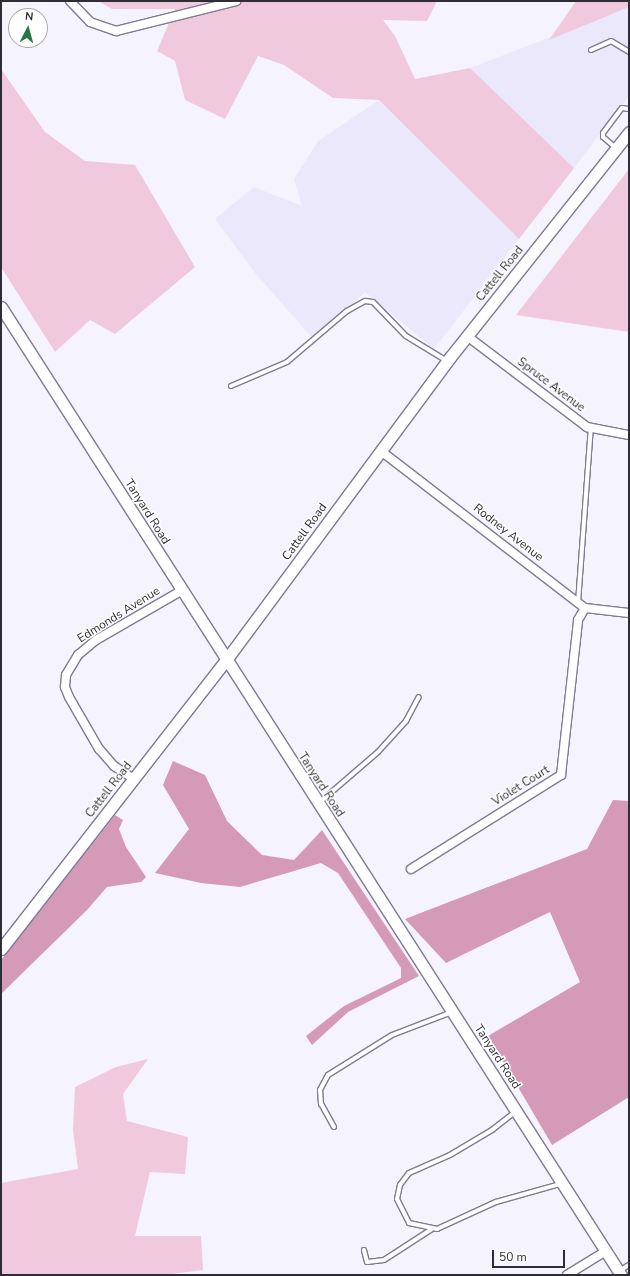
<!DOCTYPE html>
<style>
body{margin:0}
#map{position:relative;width:630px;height:1276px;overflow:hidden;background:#f5f3fe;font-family:"Nunito Sans",sans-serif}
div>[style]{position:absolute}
.built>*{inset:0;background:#ebe8fc}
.green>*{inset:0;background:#f1c9dd}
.forest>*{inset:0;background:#d69ab9}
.roads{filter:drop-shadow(1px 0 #7f7b92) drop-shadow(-1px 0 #7f7b92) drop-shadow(0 1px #7f7b92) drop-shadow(0 -1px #7f7b92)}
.lane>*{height:4px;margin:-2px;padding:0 2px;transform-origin:2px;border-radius:2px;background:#fff}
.street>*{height:8px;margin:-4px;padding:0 4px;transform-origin:4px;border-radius:4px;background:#fff}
.secondary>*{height:11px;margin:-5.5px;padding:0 5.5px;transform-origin:5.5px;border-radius:5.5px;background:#fff}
span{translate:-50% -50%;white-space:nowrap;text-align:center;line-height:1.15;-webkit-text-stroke:3px #fff;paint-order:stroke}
.street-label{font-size:12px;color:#2e2d36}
.frame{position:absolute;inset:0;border:2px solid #2e2d36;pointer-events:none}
.north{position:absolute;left:8px;top:8px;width:40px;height:40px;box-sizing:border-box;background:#fff;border:1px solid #ababaf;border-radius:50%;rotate:6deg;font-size:11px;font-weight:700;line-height:16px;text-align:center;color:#2e2d36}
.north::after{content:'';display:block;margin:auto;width:14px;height:18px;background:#277748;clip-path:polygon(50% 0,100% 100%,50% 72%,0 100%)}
.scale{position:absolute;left:492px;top:1250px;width:73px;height:18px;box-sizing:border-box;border:2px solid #2e2d36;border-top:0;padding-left:5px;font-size:12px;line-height:14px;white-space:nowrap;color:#2e2d36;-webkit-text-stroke:3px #fff;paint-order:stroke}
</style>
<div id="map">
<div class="built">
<div style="clip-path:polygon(629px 7px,629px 96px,574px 168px,470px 68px)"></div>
<div style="clip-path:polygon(379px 100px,519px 239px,434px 349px,365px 292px,315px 341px,256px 274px,215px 219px,254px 187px,302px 206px,294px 179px,318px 141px)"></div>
</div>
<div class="green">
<div style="clip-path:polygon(98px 1px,437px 1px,427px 21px,383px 20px,395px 36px,415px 79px,470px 68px,574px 168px,519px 239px,379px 100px,333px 98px,284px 65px,258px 56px,225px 119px,185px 100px,175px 61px,157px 51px,175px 9px,112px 9px)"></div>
<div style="clip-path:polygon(576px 1px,629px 1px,629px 7px,549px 40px)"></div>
<div style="clip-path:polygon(1px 69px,45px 132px,85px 161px,135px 165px,195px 267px,115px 334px,90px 320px,55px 352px,1px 267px)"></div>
<div style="clip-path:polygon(629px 169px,629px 332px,516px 315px)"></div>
<div style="clip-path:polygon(148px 1059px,123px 1094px,127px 1121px,188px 1137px,185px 1174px,150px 1172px,135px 1236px,201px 1236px,203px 1270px,164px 1275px,1px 1275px,1px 1183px,78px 1169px,73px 1130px,75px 1087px,116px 1067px)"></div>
</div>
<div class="forest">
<div style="clip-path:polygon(173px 761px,205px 775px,227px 821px,262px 855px,294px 860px,322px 830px,419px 976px,348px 1012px,312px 1045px,306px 1036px,344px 1006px,401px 978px,401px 968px,338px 873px,321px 863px,240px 887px,201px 883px,155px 873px,189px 829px,163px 785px)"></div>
<div style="clip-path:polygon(613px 800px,629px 801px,629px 1097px,552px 1145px,488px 1036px,580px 982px,550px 912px,446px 963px,405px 919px,587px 849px)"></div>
<div style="clip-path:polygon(115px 815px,123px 820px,119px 829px,126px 847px,146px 877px,141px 882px,107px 887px,87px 910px,1px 994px,1px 960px)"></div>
</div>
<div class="roads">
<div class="lane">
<div style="left:591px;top:50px;width:22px;rotate:-24deg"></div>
<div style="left:611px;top:41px;width:21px;rotate:31deg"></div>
<div style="left:616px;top:148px;width:17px;rotate:-140deg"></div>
<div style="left:603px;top:137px;width:4px;rotate:-90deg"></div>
<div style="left:603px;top:133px;width:31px;rotate:-53deg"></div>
<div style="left:622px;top:108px;width:7px;rotate:8deg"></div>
<div style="left:231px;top:386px;width:61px;rotate:-23.2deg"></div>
<div style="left:287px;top:362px;width:79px;rotate:-40.4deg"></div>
<div style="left:347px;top:311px;width:21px;rotate:-29deg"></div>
<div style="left:365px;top:301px;width:8px;rotate:7deg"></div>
<div style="left:373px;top:302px;width:47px;rotate:45.9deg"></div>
<div style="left:406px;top:336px;width:48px;rotate:31.4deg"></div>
<div style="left:578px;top:603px;width:175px;rotate:-85.8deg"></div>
<div style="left:320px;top:802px;width:77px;rotate:-40.8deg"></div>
<div style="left:378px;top:752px;width:42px;rotate:-47.9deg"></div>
<div style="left:406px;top:721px;width:27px;rotate:-62deg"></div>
<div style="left:515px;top:1112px;width:29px;rotate:142deg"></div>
<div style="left:492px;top:1130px;width:49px;rotate:149.2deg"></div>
<div style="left:450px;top:1155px;width:45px;rotate:156.3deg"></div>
<div style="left:409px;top:1173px;width:15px;rotate:127deg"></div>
<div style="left:400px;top:1185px;width:14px;rotate:102deg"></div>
<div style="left:397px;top:1199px;width:27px;rotate:63deg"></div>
<div style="left:409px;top:1223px;width:29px;rotate:12deg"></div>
<div style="left:437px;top:1229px;width:65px;rotate:-24.6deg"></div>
<div style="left:496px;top:1202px;width:66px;rotate:-15.7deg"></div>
<div style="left:334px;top:1127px;width:26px;rotate:-119deg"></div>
<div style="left:321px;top:1104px;width:14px;rotate:-94deg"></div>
<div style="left:320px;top:1090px;width:17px;rotate:-62deg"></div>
<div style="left:328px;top:1075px;width:75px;rotate:-32deg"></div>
<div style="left:392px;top:1035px;width:64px;rotate:-21deg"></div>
<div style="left:364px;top:1250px;width:12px;rotate:76deg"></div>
<div style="left:367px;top:1262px;width:17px;rotate:-7deg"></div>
<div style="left:384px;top:1260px;width:57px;rotate:-32.9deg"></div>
<div style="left:619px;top:1271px;width:12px;rotate:-31deg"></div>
</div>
<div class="street">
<div style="left:70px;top:1px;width:29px;rotate:46deg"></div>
<div style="left:90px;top:22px;width:28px;rotate:19deg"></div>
<div style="left:116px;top:31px;width:124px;rotate:-14deg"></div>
<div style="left:467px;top:336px;width:151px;rotate:37.2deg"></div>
<div style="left:587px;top:427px;width:43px;rotate:10.8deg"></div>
<div style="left:381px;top:451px;width:257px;rotate:37.6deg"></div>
<div style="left:585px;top:608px;width:44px;rotate:6.5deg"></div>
<div style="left:134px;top:779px;width:24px;rotate:-147deg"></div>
<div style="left:114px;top:766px;width:23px;rotate:-131deg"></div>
<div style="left:99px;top:749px;width:60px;rotate:-120deg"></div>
<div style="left:69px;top:697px;width:11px;rotate:-112deg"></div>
<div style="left:65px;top:687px;width:12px;rotate:-85deg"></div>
<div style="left:66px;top:675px;width:23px;rotate:-59deg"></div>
<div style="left:78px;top:655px;width:23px;rotate:-40deg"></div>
<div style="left:96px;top:640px;width:98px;rotate:-30deg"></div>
<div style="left:411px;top:869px;width:177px;rotate:-32.1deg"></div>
<div style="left:561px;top:775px;width:156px;rotate:-83.7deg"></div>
<div style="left:578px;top:620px;width:14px;rotate:-60deg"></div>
<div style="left:567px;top:1275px;width:46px;rotate:-31.6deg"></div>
</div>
<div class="secondary">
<div style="left:1px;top:307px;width:1150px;rotate:57.36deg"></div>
<div style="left:1px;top:949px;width:366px;rotate:-52.1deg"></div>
<div style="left:226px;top:660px;width:378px;rotate:-53.5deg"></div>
<div style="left:451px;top:356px;width:286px;rotate:-51.5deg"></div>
</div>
</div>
<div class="street-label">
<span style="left:500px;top:274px;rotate:-51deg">Cattell Road</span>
<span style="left:551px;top:385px;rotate:37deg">Spruce Avenue</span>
<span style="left:147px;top:512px;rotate:58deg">Tanyard Road</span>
<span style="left:305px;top:532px;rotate:-54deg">Cattell Road</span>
<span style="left:508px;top:533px;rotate:38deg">Rodney Avenue</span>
<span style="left:119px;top:615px;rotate:-32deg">Edmonds Avenue</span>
<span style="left:321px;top:785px;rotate:57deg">Tanyard Road</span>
<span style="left:521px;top:786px;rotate:-32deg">Violet Court</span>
<span style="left:109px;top:790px;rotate:-52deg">Cattell Road</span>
<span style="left:497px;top:1057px;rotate:57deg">Tanyard Road</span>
</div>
<div class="frame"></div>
<div class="north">N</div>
<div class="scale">50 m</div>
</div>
